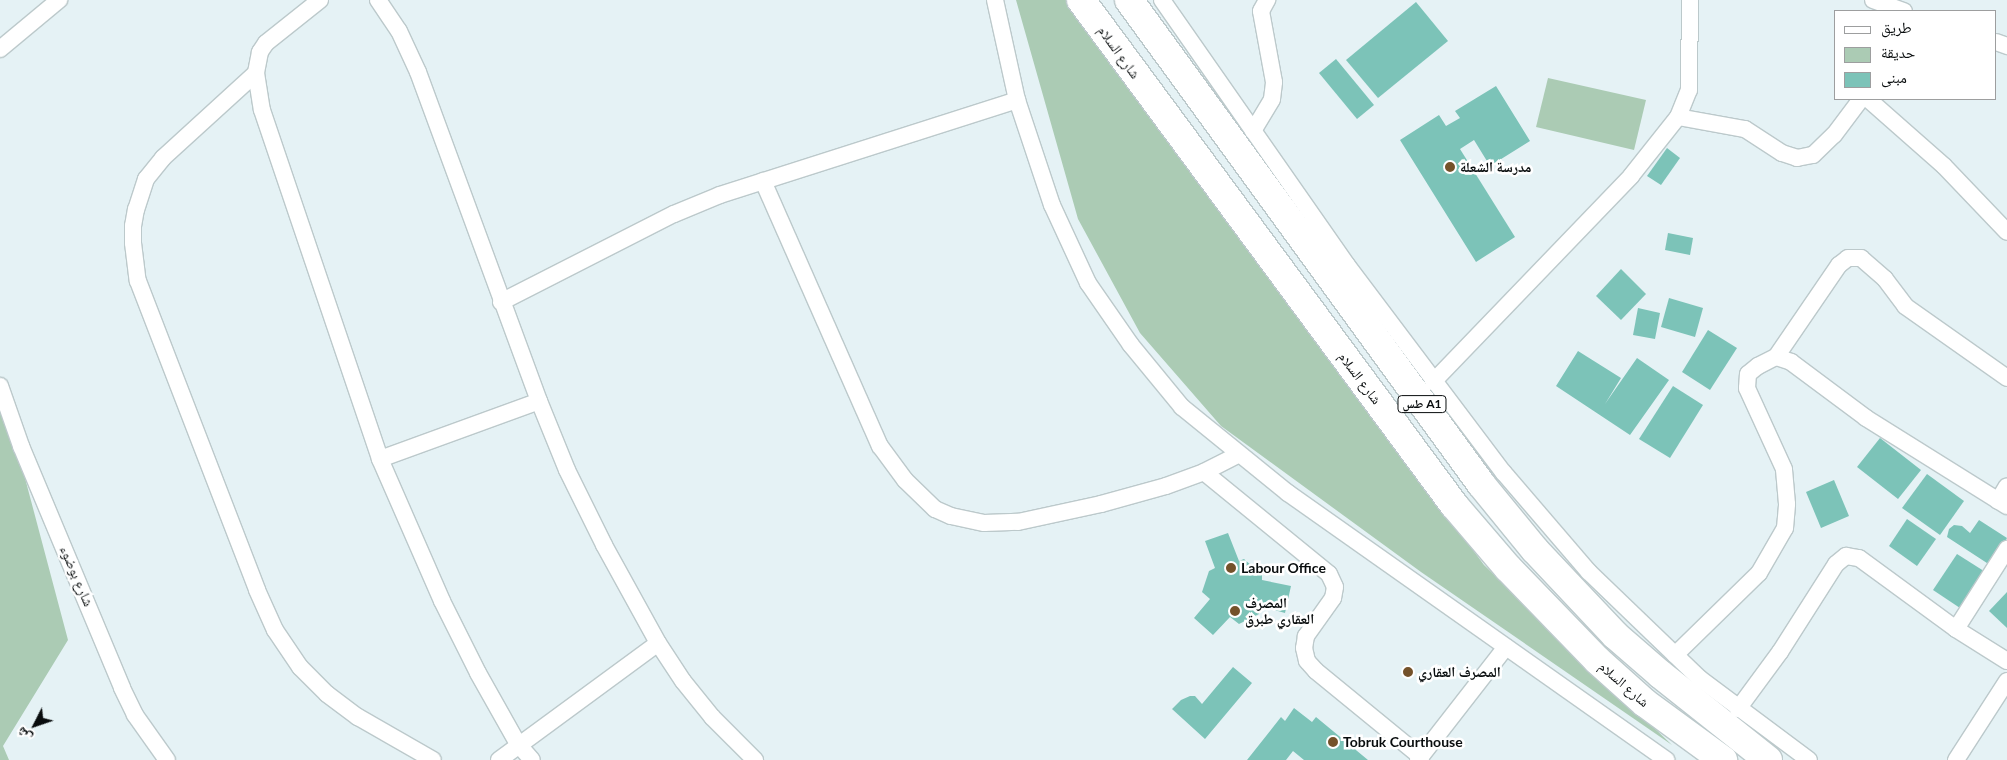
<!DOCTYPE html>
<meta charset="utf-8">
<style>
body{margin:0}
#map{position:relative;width:2007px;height:760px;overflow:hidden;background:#e5f2f5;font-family:Lato,"Noto Naskh Arabic",sans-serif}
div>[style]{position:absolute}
.green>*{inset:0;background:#abcbb4}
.building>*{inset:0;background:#7cc3b8}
.roads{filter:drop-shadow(1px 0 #bcc9cb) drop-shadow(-1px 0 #bcc9cb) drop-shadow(0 1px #bcc9cb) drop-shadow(0 -1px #bcc9cb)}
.minor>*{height:16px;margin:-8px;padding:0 8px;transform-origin:8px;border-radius:8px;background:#fff}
.trunk>*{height:28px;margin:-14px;padding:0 14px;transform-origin:14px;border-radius:14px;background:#fff}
.dots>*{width:14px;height:14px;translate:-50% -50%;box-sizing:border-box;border:2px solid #fff;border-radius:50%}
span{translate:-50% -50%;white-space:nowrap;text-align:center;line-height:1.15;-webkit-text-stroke:5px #fff;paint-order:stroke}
.shield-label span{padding:1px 4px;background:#fff;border:1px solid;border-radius:4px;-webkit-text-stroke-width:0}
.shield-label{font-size:12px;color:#090d0e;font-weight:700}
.street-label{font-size:14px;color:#090d0e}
.poi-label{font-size:14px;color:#090d0e;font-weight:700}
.left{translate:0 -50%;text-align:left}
.legend{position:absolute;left:1834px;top:10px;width:162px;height:90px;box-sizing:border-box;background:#fff;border:1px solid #9d9e9f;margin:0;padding:6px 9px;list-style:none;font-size:15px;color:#090d0e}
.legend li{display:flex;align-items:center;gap:10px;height:25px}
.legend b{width:25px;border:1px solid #9d9e9f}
.north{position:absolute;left:10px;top:700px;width:50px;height:50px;-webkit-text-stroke:4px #fff;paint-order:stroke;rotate:229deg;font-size:14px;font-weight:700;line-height:20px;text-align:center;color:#090d0e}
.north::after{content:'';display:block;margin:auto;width:18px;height:22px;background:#090d0e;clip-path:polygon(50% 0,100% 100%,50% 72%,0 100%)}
</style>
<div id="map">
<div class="green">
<div style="clip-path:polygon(1016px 0,1075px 0,1273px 278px,1484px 565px,1672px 745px,1421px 572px,1221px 426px,1140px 333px,1078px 219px)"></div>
<div style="clip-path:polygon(1548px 78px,1646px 100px,1634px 150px,1536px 127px)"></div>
<div style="clip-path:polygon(0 384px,68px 640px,3px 746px,9px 760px,0 760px)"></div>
</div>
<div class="building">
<div style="clip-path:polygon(1416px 2px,1448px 41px,1378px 98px,1346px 60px)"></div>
<div style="clip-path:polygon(1336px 59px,1374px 105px,1357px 119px,1319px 73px)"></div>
<div style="clip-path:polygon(1496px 86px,1530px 141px,1490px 166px,1474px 140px,1460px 149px,1515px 237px,1476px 262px,1400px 140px,1439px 115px,1446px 126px,1460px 118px,1455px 111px)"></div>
<div style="clip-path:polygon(1667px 148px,1680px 158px,1661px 185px,1647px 176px)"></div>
<div style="clip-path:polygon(1668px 233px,1693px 238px,1690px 255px,1665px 250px)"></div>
<div style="clip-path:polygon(1621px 269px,1646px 294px,1621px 320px,1596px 296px)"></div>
<div style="clip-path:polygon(1669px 298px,1703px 308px,1695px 337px,1661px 327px)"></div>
<div style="clip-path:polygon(1638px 308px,1660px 313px,1655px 339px,1633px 335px)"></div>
<div style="clip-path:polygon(1708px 330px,1737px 348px,1710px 390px,1682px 372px)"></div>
<div style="clip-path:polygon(1578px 351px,1621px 378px,1605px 404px,1637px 358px,1669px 380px,1630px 435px,1556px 386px)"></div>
<div style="clip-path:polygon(1673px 386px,1703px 405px,1670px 458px,1639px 439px)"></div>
<div style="clip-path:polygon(1880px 438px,1921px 470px,1898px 499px,1857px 467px)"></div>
<div style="clip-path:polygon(1927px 474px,1964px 501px,1940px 535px,1902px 508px)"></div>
<div style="clip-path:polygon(1834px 480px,1849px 516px,1821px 528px,1806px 492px)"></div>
<div style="clip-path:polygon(1907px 519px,1936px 539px,1917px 566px,1889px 546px)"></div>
<div style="clip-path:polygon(1979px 520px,2007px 538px,1990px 565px,1947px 537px,1949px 529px,1954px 525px,1962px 526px,1970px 533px)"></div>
<div style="clip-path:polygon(1228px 533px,1239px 561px,1244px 559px,1262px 575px,1262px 580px,1291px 586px,1285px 613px,1260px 606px,1259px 614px,1239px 624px,1230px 617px,1213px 635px,1194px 618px,1210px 599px,1202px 592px,1209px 571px,1215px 568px,1205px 541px)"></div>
<div style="clip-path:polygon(1957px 554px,1987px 573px,1963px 610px,1933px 590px)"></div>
<div style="clip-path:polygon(2007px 592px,2007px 628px,1989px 611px)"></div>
<div style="clip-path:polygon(1233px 667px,1252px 683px,1205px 739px,1172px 709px,1181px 700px,1190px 696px,1195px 696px,1202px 704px)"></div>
<div style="clip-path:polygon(1294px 708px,1312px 722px,1316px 717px,1368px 760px,1304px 760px,1293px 751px,1286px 760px,1247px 760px,1281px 717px,1285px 721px)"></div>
</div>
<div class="roads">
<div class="minor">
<div style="left:320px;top:0;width:69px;rotate:141.5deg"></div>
<div style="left:266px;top:43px;width:11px;rotate:124deg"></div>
<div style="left:260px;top:52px;width:21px;rotate:101deg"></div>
<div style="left:256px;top:73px;width:37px;rotate:81deg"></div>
<div style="left:262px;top:110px;width:368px;rotate:71.3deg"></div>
<div style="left:380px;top:459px;width:155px;rotate:66.4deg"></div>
<div style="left:442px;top:601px;width:80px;rotate:63.4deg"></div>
<div style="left:478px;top:673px;width:81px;rotate:60.6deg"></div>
<div style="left:518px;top:744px;width:21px;rotate:49deg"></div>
<div style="left:378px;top:0;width:37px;rotate:56deg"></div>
<div style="left:399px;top:31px;width:45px;rotate:65.1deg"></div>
<div style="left:418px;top:72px;width:351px;rotate:69.8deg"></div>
<div style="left:539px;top:401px;width:74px;rotate:67.9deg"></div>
<div style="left:567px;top:470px;width:84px;rotate:63.7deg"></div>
<div style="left:604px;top:545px;width:112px;rotate:61.1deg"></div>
<div style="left:658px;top:643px;width:45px;rotate:56.7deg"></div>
<div style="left:683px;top:681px;width:46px;rotate:51.1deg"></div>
<div style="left:712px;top:717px;width:61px;rotate:45deg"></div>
<div style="left:995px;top:0;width:102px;rotate:77.6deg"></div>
<div style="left:1017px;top:100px;width:111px;rotate:71.6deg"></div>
<div style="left:1052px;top:205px;width:86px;rotate:65.2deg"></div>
<div style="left:1088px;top:283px;width:75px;rotate:55.3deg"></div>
<div style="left:1131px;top:345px;width:80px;rotate:50.6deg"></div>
<div style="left:1182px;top:407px;width:136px;rotate:39.1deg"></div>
<div style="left:1288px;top:493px;width:463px;rotate:35.2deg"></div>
<div style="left:1162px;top:0;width:323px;rotate:55.1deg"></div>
<div style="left:1347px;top:265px;width:261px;rotate:53deg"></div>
<div style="left:1504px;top:473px;width:130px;rotate:49.4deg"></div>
<div style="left:1589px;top:572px;width:153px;rotate:43.9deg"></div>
<div style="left:1699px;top:678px;width:137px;rotate:36.7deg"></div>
<div style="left:1873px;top:0;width:33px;rotate:20deg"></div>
<div style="left:1996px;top:42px;width:12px;rotate:20deg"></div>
<div style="left:0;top:49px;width:77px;rotate:-39.7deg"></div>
<div style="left:256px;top:73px;width:126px;rotate:137.6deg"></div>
<div style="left:163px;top:158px;width:27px;rotate:129deg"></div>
<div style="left:146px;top:179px;width:32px;rotate:108deg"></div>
<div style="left:136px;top:209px;width:17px;rotate:100deg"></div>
<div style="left:133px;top:226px;width:17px;rotate:90deg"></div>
<div style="left:133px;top:243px;width:38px;rotate:83deg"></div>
<div style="left:138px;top:281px;width:331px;rotate:68.9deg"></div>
<div style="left:257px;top:590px;width:44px;rotate:65.8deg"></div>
<div style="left:275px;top:630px;width:45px;rotate:56deg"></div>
<div style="left:300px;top:667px;width:38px;rotate:45deg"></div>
<div style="left:327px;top:694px;width:39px;rotate:37deg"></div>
<div style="left:358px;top:717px;width:86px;rotate:29.8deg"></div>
<div style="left:1868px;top:99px;width:101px;rotate:41.4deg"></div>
<div style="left:1944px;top:166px;width:91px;rotate:46.3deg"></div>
<div style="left:1678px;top:117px;width:68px;rotate:10.2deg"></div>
<div style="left:1745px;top:129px;width:44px;rotate:33deg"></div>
<div style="left:1782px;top:153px;width:16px;rotate:18deg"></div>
<div style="left:1797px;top:158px;width:16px;rotate:-11deg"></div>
<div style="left:1813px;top:155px;width:29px;rotate:-44deg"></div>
<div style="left:1834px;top:135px;width:45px;rotate:-53.1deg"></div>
<div style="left:1253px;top:131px;width:37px;rotate:-59deg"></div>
<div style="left:1272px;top:99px;width:17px;rotate:-83deg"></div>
<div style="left:1274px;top:82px;width:72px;rotate:-100.4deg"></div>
<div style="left:1261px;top:11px;width:13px;rotate:-61deg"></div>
<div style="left:763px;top:181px;width:290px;rotate:66.2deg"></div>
<div style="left:880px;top:446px;width:42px;rotate:53.7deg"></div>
<div style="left:905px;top:480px;width:42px;rotate:44deg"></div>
<div style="left:935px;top:509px;width:17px;rotate:24deg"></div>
<div style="left:951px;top:516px;width:34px;rotate:12deg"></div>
<div style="left:984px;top:523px;width:34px;rotate:-2deg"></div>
<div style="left:1018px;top:522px;width:85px;rotate:-12.2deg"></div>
<div style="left:1101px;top:504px;width:67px;rotate:-15.5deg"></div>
<div style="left:1166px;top:486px;width:40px;rotate:-20.2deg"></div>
<div style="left:1204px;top:472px;width:39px;rotate:-27deg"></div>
<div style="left:501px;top:302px;width:194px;rotate:-27deg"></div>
<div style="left:674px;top:214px;width:50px;rotate:-22.4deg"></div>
<div style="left:720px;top:195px;width:312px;rotate:-17.7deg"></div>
<div style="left:1776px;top:357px;width:112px;rotate:-55.6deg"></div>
<div style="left:1839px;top:265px;width:11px;rotate:-38deg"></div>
<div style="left:1848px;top:258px;width:13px"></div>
<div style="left:1861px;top:258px;width:32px;rotate:41deg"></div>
<div style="left:1885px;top:279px;width:34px;rotate:53deg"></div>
<div style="left:1905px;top:306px;width:125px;rotate:35.2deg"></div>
<div style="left:1433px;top:382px;width:286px;rotate:-46.1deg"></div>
<div style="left:1631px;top:176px;width:75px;rotate:-51.5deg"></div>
<div style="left:1678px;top:117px;width:29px;rotate:-68deg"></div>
<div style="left:1689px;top:90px;width:90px;rotate:-89.4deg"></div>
<div style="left:0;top:386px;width:64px;rotate:70.7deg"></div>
<div style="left:21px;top:446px;width:262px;rotate:67.3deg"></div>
<div style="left:122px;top:688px;width:30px;rotate:64deg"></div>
<div style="left:135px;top:715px;width:55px;rotate:54.6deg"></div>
<div style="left:380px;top:459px;width:169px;rotate:-20deg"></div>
<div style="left:1204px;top:472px;width:161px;rotate:39.2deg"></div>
<div style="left:1329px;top:574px;width:14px;rotate:65deg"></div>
<div style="left:1335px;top:587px;width:11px;rotate:100deg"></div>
<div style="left:1333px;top:598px;width:47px;rotate:125.4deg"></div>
<div style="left:1306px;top:636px;width:12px;rotate:99deg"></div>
<div style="left:1304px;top:648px;width:13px;rotate:77deg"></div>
<div style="left:1307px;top:661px;width:13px;rotate:48deg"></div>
<div style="left:1316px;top:671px;width:136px;rotate:39.3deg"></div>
<div style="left:1998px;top:501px;width:17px;rotate:-59deg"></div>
<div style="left:1956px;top:629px;width:95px;rotate:-57.5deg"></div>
<div style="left:1675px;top:655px;width:117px;rotate:-44.3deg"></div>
<div style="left:1759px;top:573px;width:52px;rotate:-60deg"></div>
<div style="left:1785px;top:528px;width:24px;rotate:-85deg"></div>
<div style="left:1787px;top:504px;width:35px;rotate:-95deg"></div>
<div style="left:1784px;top:469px;width:89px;rotate:-114.6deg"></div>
<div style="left:1747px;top:388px;width:14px;rotate:-86deg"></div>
<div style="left:1748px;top:374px;width:13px;rotate:-39deg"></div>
<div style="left:1758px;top:366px;width:20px;rotate:-27deg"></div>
<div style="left:1776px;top:357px;width:16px;rotate:18deg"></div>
<div style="left:1791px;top:362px;width:94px;rotate:36.7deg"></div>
<div style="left:1866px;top:418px;width:166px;rotate:32deg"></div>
<div style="left:1738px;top:709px;width:71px;rotate:-53.6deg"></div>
<div style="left:1780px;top:652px;width:104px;rotate:-57.5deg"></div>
<div style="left:1836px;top:564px;width:13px;rotate:-39deg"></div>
<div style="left:1846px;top:556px;width:13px;rotate:9deg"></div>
<div style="left:1859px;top:558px;width:120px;rotate:36.2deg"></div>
<div style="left:1956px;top:629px;width:60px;rotate:32.1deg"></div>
<div style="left:499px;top:760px;width:197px;rotate:-36.3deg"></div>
<div style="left:1418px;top:760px;width:143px;rotate:-52.1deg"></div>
<div style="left:1956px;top:760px;width:94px;rotate:-57.2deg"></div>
</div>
<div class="trunk">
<div style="left:1081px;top:0;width:628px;rotate:53.55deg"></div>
<div style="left:1454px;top:505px;width:83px;rotate:49.4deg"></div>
<div style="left:1508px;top:568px;width:128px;rotate:45.9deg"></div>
<div style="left:1597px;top:660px;width:64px;rotate:41.9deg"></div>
<div style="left:1645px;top:703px;width:97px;rotate:36.2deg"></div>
<div style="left:1129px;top:0;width:598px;rotate:53.97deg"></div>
<div style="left:1481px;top:484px;width:85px;rotate:50.7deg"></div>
<div style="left:1535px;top:550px;width:117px;rotate:46.7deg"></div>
<div style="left:1615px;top:635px;width:60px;rotate:40.9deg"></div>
<div style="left:1660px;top:674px;width:138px;rotate:38.5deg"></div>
</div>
</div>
<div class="dots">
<div style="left:1450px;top:167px;background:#74522a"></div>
<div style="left:1231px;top:568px;background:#74522a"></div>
<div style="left:1235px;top:611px;background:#74522a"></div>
<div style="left:1408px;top:672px;background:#74522a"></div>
<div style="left:1333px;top:742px;background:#74522a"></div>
</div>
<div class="shield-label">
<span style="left:1422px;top:404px">طس A1</span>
</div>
<div class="street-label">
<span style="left:1119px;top:52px;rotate:54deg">شارع السلام</span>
<span style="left:1360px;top:378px;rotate:53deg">شارع السلام</span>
<span style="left:77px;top:576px;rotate:67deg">شارع بوضوء</span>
<span style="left:1624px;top:684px;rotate:41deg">شارع السلام</span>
</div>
<div class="poi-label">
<span class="left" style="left:1460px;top:167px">مدرسة الشعلة</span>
<span class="left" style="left:1241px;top:568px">Labour Office</span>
<span class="left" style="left:1245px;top:611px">المصرف<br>العقاري طبرق</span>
<span class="left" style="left:1418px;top:672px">المصرف العقاري</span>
<span class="left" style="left:1343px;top:742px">Tobruk Courthouse</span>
</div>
<ul class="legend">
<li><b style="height:6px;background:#fff"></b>طريق</li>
<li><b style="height:14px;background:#abcbb4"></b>حديقة</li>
<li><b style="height:14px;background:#7cc3b8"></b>مبنى</li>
</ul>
<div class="north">ش</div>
</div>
